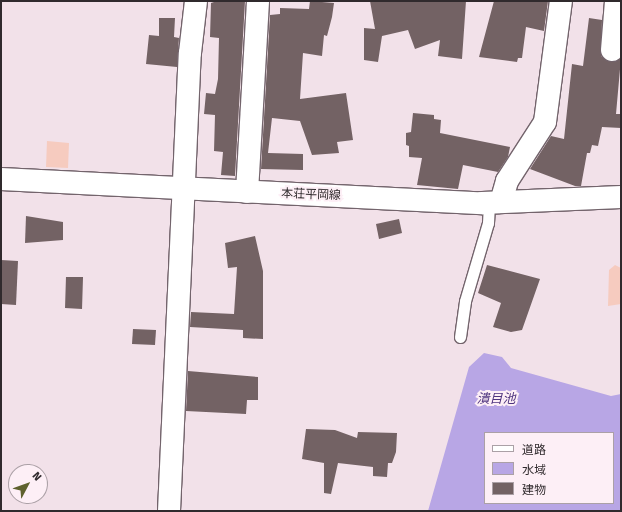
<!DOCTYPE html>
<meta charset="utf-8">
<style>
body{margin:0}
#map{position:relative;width:622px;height:512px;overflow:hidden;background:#f2e1e9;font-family:"Fira Sans","Noto Sans JP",sans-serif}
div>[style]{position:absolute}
.green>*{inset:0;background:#f6cbbf}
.water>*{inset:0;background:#b8a6e5}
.building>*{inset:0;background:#736264}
.roads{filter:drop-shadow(1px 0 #73646c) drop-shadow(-1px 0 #73646c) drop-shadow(0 1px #73646c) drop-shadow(0 -1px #73646c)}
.service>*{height:11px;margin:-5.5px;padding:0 5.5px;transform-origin:5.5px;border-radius:5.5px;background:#fff}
.minor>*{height:22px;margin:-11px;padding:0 11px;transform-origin:11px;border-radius:11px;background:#fff}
.secondary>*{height:22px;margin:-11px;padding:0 11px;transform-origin:11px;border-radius:11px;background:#fff}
span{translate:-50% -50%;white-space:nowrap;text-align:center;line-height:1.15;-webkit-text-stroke:4px #fdeff6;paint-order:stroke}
.street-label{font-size:12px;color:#302a2d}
.water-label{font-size:13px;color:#4e337e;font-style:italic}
.frame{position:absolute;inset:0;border:2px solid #302a2d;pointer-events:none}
.legend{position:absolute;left:484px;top:432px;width:130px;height:72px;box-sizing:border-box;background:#fdeff6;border:1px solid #aba0a6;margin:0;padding:5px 7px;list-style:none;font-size:12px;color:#302a2d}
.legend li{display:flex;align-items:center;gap:8px;height:20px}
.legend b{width:20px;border:1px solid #aba0a6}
.north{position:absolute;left:8px;top:464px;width:40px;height:40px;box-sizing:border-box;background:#fdeff6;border:1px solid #aba0a6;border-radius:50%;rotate:49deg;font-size:11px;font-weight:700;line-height:16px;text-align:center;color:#302a2d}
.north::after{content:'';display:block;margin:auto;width:14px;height:18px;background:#5f612e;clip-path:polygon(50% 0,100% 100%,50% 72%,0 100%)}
</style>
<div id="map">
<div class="green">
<div style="clip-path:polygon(47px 141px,69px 143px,68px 168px,46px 167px)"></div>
<div style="clip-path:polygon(615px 265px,621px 268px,621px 304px,608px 306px,609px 270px)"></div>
</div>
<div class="water">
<div style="clip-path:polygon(evenodd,484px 353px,502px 357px,511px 368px,611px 396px,621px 394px,621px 511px,428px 511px,469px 367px,484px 353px,485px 433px,613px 433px,613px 503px,485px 503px,485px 433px)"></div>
</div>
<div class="building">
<div style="clip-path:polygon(217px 1px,245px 1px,235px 176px,221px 175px,223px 152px,214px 151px,215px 115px,204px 114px,206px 93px,215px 94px,218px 79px,219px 38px,210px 37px,211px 3px)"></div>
<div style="clip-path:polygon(310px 1px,334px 3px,332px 17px,327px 36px,324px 35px,322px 56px,303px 53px,300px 99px,346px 93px,353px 140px,337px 142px,339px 153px,312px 155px,300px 121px,272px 118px,268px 153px,303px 154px,303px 170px,261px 169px,270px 15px,280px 14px,280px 8px,309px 9px)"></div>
<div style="clip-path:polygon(370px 1px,466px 1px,462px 59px,438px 56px,440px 40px,415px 49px,408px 30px,382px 36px,378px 62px,364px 60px,364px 28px,375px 29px)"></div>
<div style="clip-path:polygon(494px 1px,548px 1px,544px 31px,526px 27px,522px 58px,518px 58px,517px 62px,479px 57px)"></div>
<div style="clip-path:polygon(159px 18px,175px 18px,174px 37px,179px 38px,177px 67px,146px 64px,149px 35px,159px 36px)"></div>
<div style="clip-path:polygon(589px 18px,602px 20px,601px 56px,611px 62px,621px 58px,616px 114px,621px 114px,621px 128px,602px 127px,598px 146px,592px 145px,590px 153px,587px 153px,581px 186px,575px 186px,530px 169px,551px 136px,564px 139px,572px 64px,583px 66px)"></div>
<div style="clip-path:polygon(413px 113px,434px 115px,434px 119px,441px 120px,440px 133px,510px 147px,508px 157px,498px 172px,463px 165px,458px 189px,417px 185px,422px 158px,409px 157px,409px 146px,406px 145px,406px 133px,411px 132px)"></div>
<div style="clip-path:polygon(26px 216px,63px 222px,63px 240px,25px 243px)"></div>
<div style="clip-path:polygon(399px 219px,402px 233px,379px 239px,376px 224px)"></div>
<div style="clip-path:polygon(255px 236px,263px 271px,263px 339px,243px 338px,243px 330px,190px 327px,191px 312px,234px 314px,237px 267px,228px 268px,225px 243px)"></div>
<div style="clip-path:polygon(1px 260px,18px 261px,16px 305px,1px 304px)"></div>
<div style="clip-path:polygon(487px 265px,540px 279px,522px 330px,511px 332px,493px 327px,501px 303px,478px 293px)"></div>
<div style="clip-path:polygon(66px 277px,83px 277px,82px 309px,65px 308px)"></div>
<div style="clip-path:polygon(133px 329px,156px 330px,155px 345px,132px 344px)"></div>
<div style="clip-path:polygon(188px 371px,258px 377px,258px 400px,247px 400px,246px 414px,186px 411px)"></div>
<div style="clip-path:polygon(306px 429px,335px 430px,357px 438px,358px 432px,397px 433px,396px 452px,392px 463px,388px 463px,387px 477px,373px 476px,373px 467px,338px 463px,331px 494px,324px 493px,324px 463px,302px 459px)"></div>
</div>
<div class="roads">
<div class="service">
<div style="left:460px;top:337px;width:36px;rotate:-82deg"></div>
<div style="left:465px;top:301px;width:81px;rotate:-73.6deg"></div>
<div style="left:488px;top:223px;width:21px;rotate:-87deg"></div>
</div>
<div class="minor">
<div style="left:612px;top:50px;width:49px;rotate:-85.3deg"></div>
<div style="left:247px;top:192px;width:191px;rotate:-86.7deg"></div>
<div style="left:501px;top:202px;width:22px;rotate:-74deg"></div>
<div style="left:507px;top:181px;width:70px;rotate:-57.2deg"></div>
<div style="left:545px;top:122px;width:122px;rotate:-82.5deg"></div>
<div style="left:169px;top:511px;width:458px;rotate:-87.4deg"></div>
<div style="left:190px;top:53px;width:52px;rotate:-83.4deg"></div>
</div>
<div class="secondary">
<div style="left:1px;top:179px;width:482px;rotate:2.9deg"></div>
<div style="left:482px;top:203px;width:139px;rotate:-2.5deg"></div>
</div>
</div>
<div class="street-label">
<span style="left:311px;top:195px;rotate:2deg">本荘平岡線</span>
</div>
<div class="water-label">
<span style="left:496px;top:399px">潰目池</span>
</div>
<div class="frame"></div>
<ul class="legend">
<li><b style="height:5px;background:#fff"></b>道路</li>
<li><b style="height:11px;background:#b8a6e5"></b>水域</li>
<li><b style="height:11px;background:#736264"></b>建物</li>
</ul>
<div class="north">N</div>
</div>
